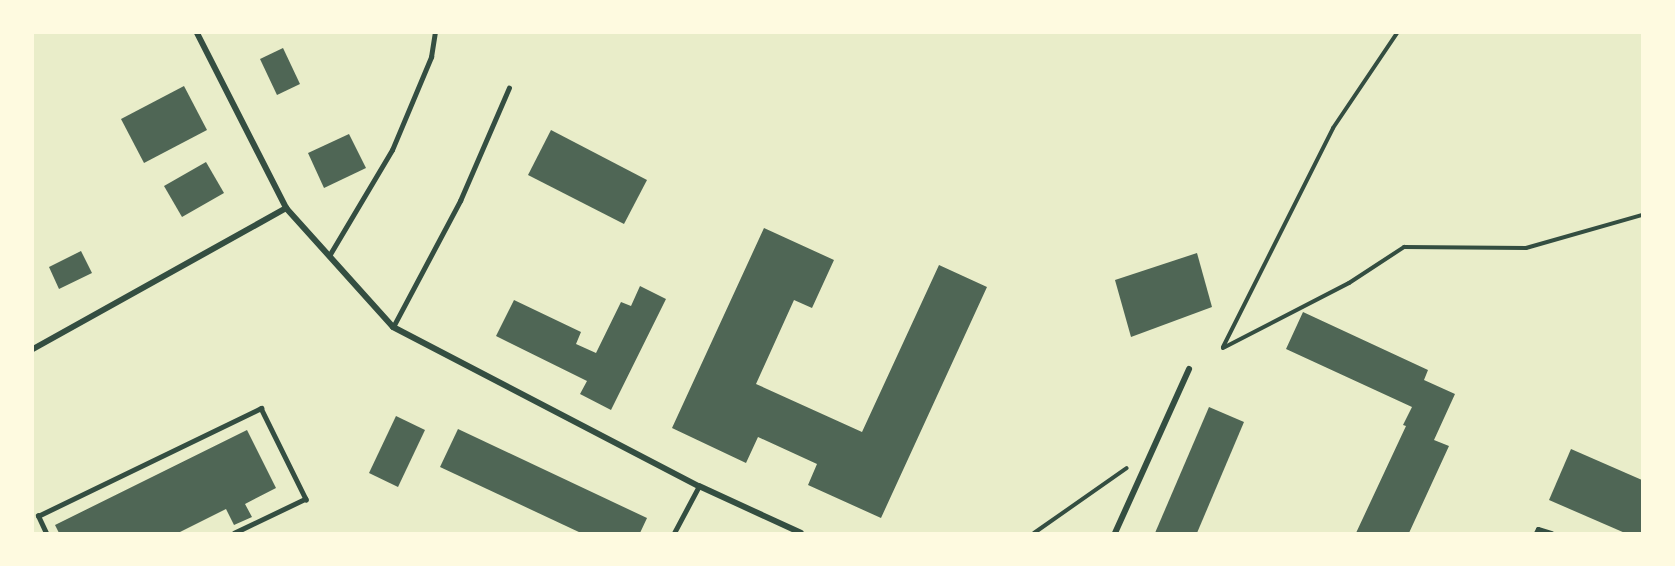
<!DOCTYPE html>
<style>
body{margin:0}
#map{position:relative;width:1675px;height:566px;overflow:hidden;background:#e9edc9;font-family:"Fira Sans",sans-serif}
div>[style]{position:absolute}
.building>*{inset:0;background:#4f6655}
.path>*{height:4px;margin:-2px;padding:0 2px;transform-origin:2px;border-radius:2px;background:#344e41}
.service>*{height:4.5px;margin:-2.25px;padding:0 2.25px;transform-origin:2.25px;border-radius:2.25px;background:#344e41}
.minor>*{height:6px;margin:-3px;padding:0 3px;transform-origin:3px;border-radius:3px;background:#344e41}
span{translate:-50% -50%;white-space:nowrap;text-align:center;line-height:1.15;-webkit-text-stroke:6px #fefae0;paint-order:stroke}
.frame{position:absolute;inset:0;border:34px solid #fefae0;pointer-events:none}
</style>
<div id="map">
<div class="building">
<div style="clip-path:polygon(283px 48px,300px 84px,277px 95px,260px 59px)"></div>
<div style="clip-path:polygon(184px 86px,207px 130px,144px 163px,121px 119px)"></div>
<div style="clip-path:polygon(551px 130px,647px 180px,624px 224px,528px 175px)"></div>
<div style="clip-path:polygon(349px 134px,366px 168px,324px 188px,308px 153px)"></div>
<div style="clip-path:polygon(206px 162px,224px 193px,182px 217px,164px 186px)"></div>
<div style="clip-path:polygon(764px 228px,834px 260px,812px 308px,794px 300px,756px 384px,862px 432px,939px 265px,987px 287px,881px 518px,808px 485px,817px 464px,758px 437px,746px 463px,672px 428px)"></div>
<div style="clip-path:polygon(81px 251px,92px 273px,59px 289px,49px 267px)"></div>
<div style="clip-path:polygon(1197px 253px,1212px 307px,1131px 337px,1115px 280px)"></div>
<div style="clip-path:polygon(640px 286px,666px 299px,611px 410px,580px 394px,587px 381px,496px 336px,514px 300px,581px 332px,576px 344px,596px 353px,621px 302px,631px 306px)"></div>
<div style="clip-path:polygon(1303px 312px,1428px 370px,1424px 380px,1455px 394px,1434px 440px,1449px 446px,1409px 533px,1356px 533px,1406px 426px,1403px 425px,1412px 407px,1286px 349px)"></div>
<div style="clip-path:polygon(1209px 407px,1244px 422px,1197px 533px,1155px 533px)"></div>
<div style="clip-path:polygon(396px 416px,425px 430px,398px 487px,369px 473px)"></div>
<div style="clip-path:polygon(458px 429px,647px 518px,640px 533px,581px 533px,440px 467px)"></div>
<div style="clip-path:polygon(247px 430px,276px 488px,245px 504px,252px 517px,234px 525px,226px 509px,178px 533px,59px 533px,55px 525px)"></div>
<div style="clip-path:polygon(1571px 449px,1642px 480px,1642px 533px,1625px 533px,1549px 500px)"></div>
</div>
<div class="path">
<div style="left:1223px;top:347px;width:245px;rotate:-63.3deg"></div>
<div style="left:1333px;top:128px;width:115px;rotate:-56deg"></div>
<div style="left:1223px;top:348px;width:142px;rotate:-27.3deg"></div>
<div style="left:1349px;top:283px;width:66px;rotate:-33.2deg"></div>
<div style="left:1404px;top:247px;width:122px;rotate:0.5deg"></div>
<div style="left:1526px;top:248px;width:121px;rotate:-15.9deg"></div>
<div style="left:1034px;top:533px;width:113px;rotate:-35deg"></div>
</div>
<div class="service">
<div style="left:329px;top:256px;width:123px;rotate:-59.3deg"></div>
<div style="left:392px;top:150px;width:101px;rotate:-67.2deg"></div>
<div style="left:431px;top:57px;width:24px;rotate:-81deg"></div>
<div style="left:393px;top:327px;width:143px;rotate:-62deg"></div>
<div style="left:460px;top:201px;width:123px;rotate:-66.6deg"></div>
<div style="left:46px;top:533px;width:19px;rotate:-115deg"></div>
<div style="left:38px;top:516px;width:248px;rotate:-25.8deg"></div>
<div style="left:261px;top:408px;width:102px;rotate:63.7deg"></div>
<div style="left:306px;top:499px;width:79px;rotate:154.4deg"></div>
<div style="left:674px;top:533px;width:53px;rotate:-62deg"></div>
<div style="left:1536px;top:533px;width:4px;rotate:-63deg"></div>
<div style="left:1538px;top:529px;width:14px;rotate:17deg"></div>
</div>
<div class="minor">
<div style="left:197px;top:33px;width:196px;rotate:63deg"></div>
<div style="left:286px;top:208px;width:160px;rotate:48deg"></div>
<div style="left:393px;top:327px;width:345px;rotate:27.5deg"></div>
<div style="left:699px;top:486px;width:112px;rotate:24.7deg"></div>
<div style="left:33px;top:349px;width:290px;rotate:-29.1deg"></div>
<div style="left:1115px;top:533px;width:180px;rotate:-65.7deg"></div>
</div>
<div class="frame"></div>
</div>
